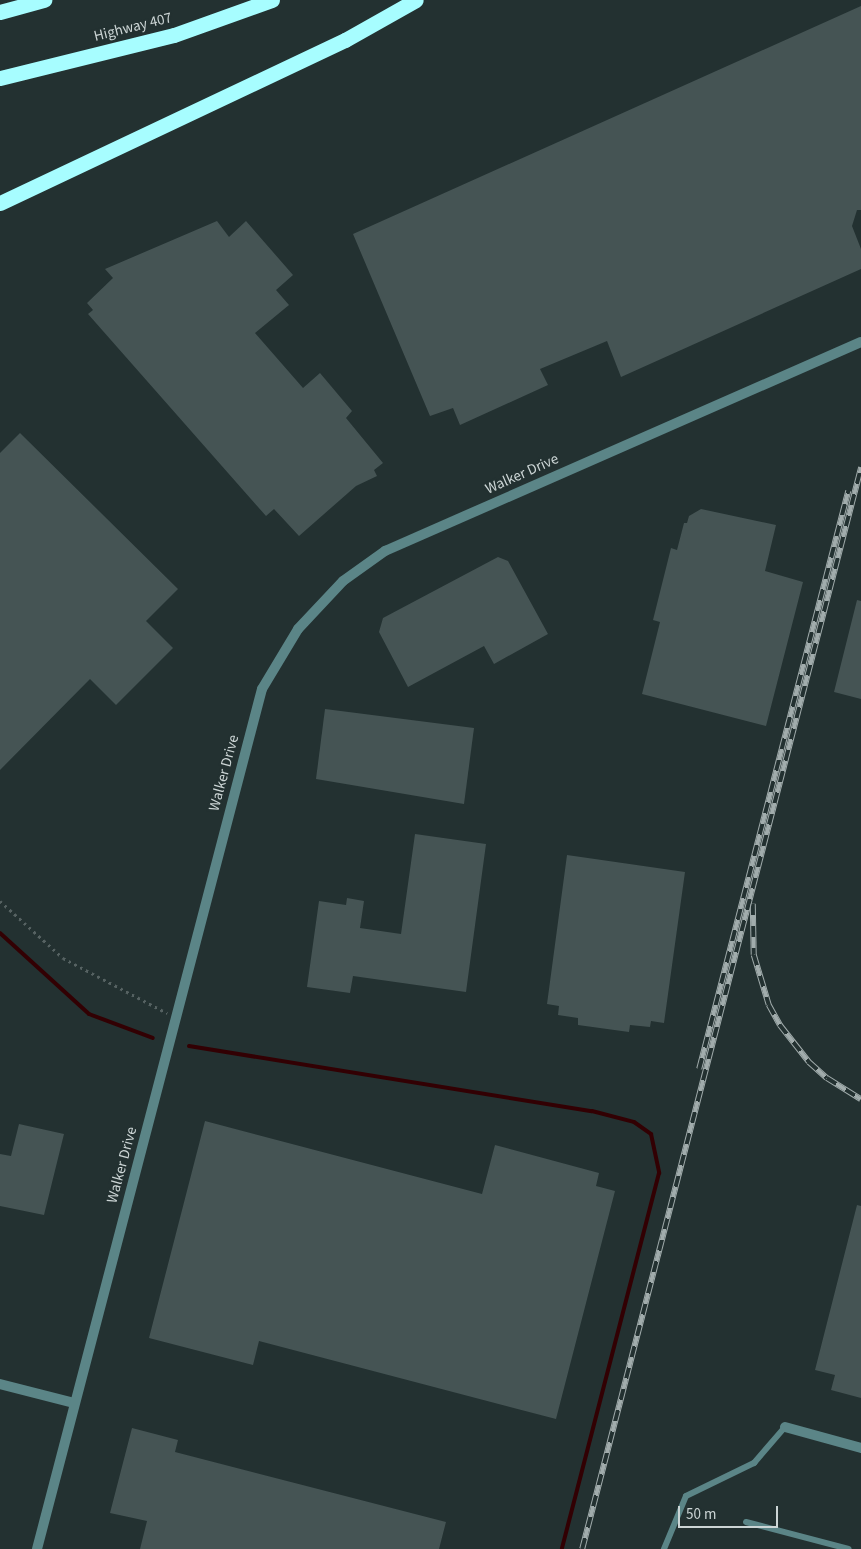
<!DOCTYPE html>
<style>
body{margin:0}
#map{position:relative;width:861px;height:1549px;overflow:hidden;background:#233131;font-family:"Source Sans 3",sans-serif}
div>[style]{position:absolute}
.stream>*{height:4px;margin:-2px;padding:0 2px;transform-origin:2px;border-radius:2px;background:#320003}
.building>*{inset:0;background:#455454}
.path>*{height:2.5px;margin-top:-1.25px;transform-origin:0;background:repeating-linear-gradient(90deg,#566262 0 2.5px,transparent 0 6.5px)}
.service>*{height:6px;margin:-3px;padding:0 3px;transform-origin:3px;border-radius:3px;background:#5b8587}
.minor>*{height:10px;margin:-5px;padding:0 5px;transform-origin:5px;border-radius:5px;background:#5b8587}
.tertiary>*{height:10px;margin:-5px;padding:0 5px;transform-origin:5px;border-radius:5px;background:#5b8587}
.motorway>*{height:15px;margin:-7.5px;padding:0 7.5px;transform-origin:7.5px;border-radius:7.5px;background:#a7fdff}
.rail>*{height:5.5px;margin-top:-2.75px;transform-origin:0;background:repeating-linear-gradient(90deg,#233131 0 11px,#a1acac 0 22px);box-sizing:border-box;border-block:1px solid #a1acac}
span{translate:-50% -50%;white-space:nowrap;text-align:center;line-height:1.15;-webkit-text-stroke:4px #233131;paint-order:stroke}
.street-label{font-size:15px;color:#ccd5d5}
.scale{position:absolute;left:678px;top:1506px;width:100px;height:22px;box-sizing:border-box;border:2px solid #ccd5d5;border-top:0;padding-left:6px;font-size:15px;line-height:18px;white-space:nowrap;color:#ccd5d5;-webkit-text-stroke:4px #233131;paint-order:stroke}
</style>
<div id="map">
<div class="stream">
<div style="left:0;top:933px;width:120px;rotate:42.3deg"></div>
<div style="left:89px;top:1014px;width:68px;rotate:20.6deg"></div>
<div style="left:189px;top:1046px;width:408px;rotate:9.2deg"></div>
<div style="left:592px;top:1111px;width:43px;rotate:14.7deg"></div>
<div style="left:634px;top:1122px;width:21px;rotate:35deg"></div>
<div style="left:651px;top:1134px;width:40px;rotate:78deg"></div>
<div style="left:659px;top:1173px;width:388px;rotate:104.5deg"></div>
</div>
<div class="building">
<div style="clip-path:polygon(861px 6px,861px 210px,857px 210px,852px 226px,861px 249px,861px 269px,621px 377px,607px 341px,540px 369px,548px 385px,460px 425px,453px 408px,430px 416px,353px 234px)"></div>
<div style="clip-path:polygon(217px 221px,229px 237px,246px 221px,293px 275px,276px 290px,289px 305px,255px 333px,303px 388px,320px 373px,352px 411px,346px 418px,383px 463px,374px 470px,377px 476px,356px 486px,299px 536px,274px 509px,266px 516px,88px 314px,93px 310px,87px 303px,113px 278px,105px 269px)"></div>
<div style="clip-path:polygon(20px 433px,178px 589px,146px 621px,173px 648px,116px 705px,90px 679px,0 770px,0 453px)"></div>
<div style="clip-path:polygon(701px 509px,776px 525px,765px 571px,803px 582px,766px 726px,642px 694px,660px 622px,653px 620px,671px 548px,677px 550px,684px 523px,687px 523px,689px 516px)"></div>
<div style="clip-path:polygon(498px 557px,508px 561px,548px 634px,494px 664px,484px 646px,408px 687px,379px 632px,383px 618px)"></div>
<div style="clip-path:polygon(857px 600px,861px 601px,861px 699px,834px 692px)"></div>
<div style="clip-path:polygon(325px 709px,474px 728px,464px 804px,316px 779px)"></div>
<div style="clip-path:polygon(415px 834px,486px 844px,466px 992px,353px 976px,350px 993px,307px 987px,319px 901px,346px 905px,347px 898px,364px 901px,360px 928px,401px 934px)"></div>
<div style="clip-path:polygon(567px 855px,685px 872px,664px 1023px,651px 1021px,650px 1027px,630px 1025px,629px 1032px,578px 1025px,578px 1018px,558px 1015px,559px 1006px,547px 1004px)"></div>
<div style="clip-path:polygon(205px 1121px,482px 1194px,495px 1145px,599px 1173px,596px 1186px,615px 1191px,556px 1419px,259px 1341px,253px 1365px,149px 1338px)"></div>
<div style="clip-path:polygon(19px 1124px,64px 1134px,44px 1215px,0 1206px,0 1154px,11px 1156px)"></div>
<div style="clip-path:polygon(857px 1205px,861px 1206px,861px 1398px,831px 1390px,835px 1375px,815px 1370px)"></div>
<div style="clip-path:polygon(132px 1428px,178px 1440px,175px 1452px,446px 1522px,439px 1549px,140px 1549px,147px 1521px,110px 1513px)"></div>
</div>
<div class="path">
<div style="left:0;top:901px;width:85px;rotate:42.1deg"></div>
<div style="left:63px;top:958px;width:118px;rotate:27.9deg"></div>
</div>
<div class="service">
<div style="left:746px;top:1522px;width:106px;rotate:14.7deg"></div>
<div style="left:664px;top:1549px;width:57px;rotate:-67.5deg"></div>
<div style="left:686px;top:1496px;width:76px;rotate:-25.9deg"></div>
<div style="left:754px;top:1463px;width:48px;rotate:-49.3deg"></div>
</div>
<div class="minor">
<div style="left:0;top:1384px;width:76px;rotate:14.4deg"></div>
<div style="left:785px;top:1427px;width:79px;rotate:15.4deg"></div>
</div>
<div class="tertiary">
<div style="left:37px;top:1549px;width:889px;rotate:-75.34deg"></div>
<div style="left:262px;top:689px;width:70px;rotate:-59deg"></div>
<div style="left:298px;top:629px;width:66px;rotate:-46.8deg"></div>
<div style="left:343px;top:581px;width:52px;rotate:-35.5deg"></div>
<div style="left:385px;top:551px;width:520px;rotate:-23.71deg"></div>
</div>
<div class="motorway">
<div style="left:0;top:12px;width:46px;rotate:-15.3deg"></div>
<div style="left:0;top:78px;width:179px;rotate:-13.9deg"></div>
<div style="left:174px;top:35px;width:104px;rotate:-19.7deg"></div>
<div style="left:0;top:203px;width:382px;rotate:-25.3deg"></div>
<div style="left:345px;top:40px;width:81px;rotate:-29.4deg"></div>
</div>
<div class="rail">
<div style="left:753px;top:904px;width:51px;rotate:88.9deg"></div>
<div style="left:754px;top:955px;width:52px;rotate:73.3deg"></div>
<div style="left:769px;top:1005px;width:23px;rotate:61deg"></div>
<div style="left:780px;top:1025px;width:47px;rotate:51.9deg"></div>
<div style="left:809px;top:1062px;width:24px;rotate:42deg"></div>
<div style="left:827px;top:1078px;width:40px;rotate:32deg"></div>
<div style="left:699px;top:1069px;width:597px;rotate:-75.54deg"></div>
<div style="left:582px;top:1549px;width:1117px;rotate:-75.54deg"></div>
</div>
<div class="street-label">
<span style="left:133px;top:27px;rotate:-14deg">Highway 407</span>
<span style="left:522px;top:474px;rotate:-24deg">Walker Drive</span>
<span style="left:224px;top:773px;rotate:-75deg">Walker Drive</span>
<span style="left:122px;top:1165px;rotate:-75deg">Walker Drive</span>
</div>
<div class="scale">50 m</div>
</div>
